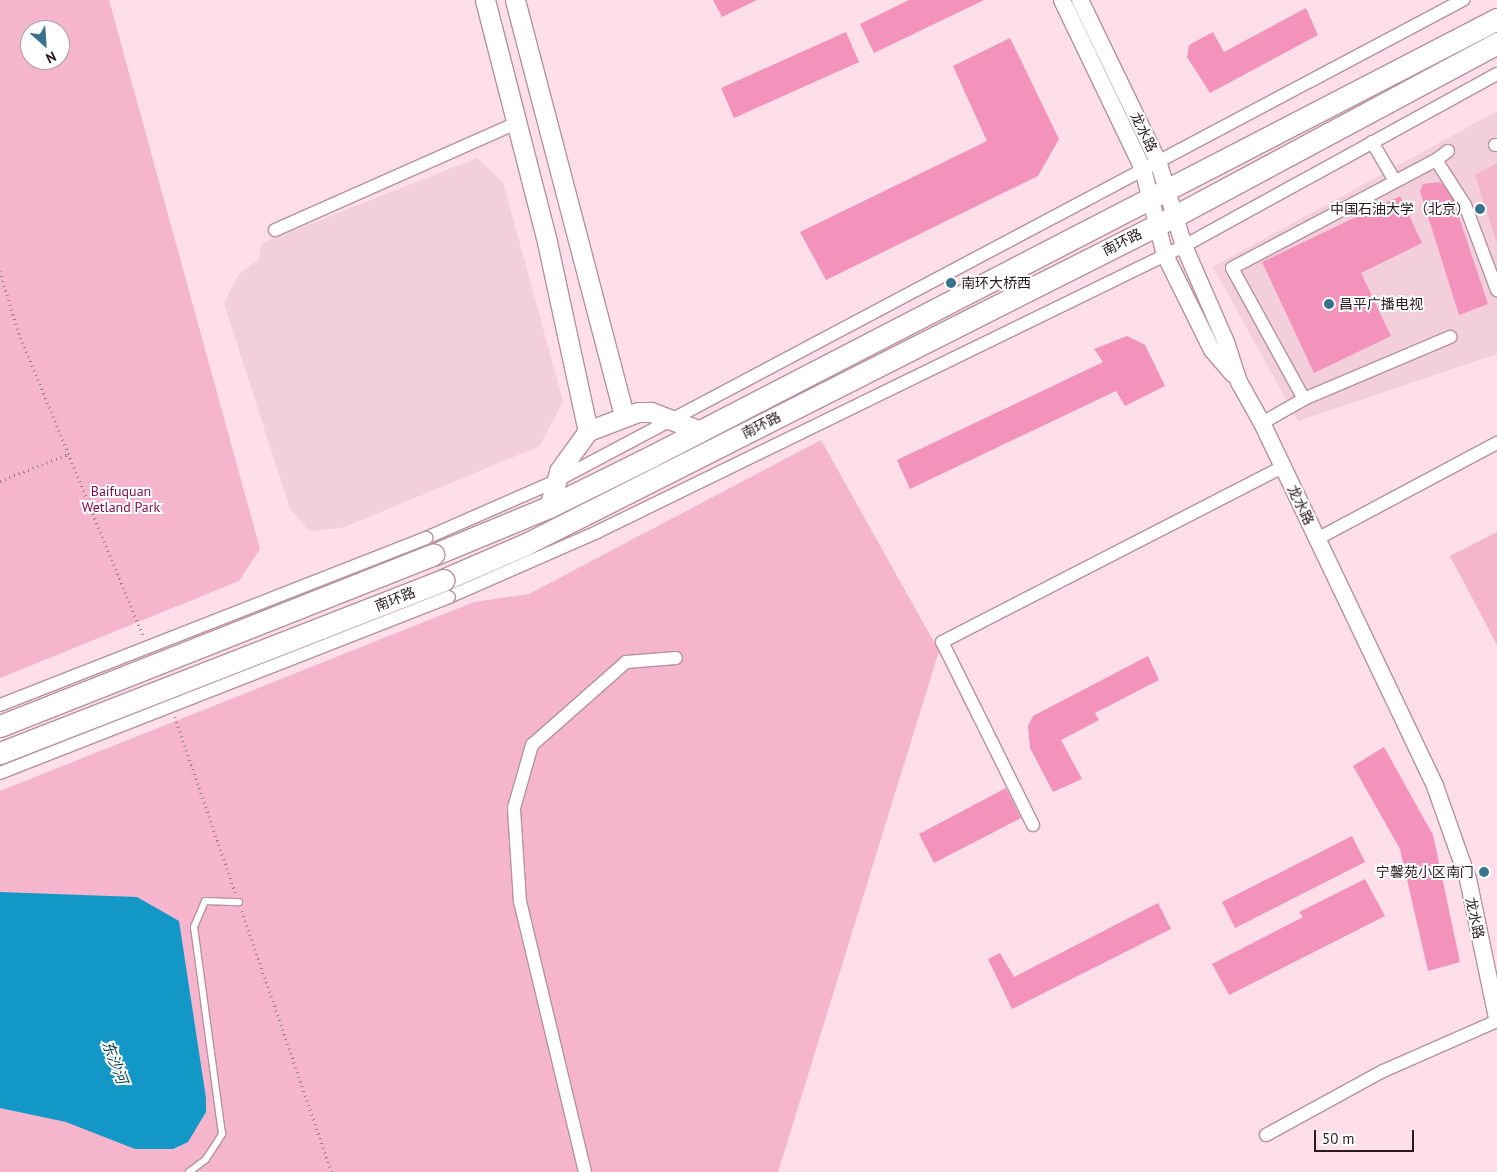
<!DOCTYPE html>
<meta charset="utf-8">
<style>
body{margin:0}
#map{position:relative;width:1497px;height:1172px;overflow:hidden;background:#fedee9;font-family:"PT Sans","Noto Sans SC",sans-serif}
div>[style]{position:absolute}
.built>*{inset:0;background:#f3cedb}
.green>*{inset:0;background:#f4b5cd}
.water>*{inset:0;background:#1297c7}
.building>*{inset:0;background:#f393bb}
.path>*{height:2.5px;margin-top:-1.25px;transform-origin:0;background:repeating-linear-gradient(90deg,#978088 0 1px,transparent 0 5px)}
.roads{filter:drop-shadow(1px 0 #b6919f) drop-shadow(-1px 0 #b6919f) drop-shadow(0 1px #b6919f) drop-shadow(0 -1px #b6919f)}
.service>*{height:6px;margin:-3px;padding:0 3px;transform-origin:3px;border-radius:3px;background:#fff}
.minor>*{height:12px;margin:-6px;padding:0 6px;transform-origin:6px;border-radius:6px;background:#fff}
.tertiary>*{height:16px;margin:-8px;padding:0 8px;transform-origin:8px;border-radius:8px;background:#fff}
.secondary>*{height:19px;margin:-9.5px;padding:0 9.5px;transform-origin:9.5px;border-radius:9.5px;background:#fff}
.primary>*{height:21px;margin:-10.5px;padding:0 10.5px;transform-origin:10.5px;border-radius:10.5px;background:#fff}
.bridges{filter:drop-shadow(1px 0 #b6919f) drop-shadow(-1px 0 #b6919f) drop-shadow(0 1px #b6919f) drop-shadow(0 -1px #b6919f)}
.minor-bridge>*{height:12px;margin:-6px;padding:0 6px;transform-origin:6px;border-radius:6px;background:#fff}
.primary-bridge>*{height:21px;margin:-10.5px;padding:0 10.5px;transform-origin:10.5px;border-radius:10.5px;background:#fff}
.dots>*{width:14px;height:14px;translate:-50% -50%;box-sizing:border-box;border:2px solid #fff;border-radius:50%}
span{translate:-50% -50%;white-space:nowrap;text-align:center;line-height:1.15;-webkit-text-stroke:4px #fff;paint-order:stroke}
.street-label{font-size:14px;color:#281a1f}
.poi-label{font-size:14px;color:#281a1f}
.right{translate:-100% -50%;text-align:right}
.left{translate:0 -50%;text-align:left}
.park-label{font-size:14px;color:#7e0a4a}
.water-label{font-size:15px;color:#063a4e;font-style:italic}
.north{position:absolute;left:20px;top:20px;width:50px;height:50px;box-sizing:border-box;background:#fff;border:1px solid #a9a3a5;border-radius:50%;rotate:154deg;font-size:14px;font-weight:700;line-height:20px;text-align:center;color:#281a1f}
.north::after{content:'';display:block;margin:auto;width:18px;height:22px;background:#39728c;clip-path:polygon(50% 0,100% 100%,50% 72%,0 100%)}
.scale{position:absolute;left:1314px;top:1130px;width:100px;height:22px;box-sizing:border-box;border:2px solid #281a1f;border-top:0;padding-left:6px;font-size:15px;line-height:18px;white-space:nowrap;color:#281a1f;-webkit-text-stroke:4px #fff;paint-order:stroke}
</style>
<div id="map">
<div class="built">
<div style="clip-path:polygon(1497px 111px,1497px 354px,1298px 421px,1213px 267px)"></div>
<div style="clip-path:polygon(477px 158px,503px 182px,563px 401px,540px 446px,342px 528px,310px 531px,290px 509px,224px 303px,238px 275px,259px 259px,262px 243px)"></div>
</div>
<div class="green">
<div style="clip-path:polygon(evenodd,0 0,109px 0,260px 549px,239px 581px,0 678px,0 0,30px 30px,60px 30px,60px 60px,30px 60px,30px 30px)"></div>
<div style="clip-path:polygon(1497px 163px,1497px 244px,1475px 175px)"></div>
<div style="clip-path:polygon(821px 440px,939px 651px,778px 1172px,0 1172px,0 791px,474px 602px,529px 594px)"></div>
<div style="clip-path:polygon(1497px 532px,1497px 645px,1450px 556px)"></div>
</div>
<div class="water">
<div style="clip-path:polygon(0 892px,137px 897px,179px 921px,206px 1098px,206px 1112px,188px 1142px,173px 1149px,135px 1149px,66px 1122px,0 1108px)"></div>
</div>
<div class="building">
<div style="clip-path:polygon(713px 0,757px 0,722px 17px)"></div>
<div style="clip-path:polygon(909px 0,984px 0,874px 53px,860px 24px)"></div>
<div style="clip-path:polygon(1306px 8px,1318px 35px,1210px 93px,1187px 57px,1189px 45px,1213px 32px,1224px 52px)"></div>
<div style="clip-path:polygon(846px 32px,859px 62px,734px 118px,721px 88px)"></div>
<div style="clip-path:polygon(1010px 38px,1059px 139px,1038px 176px,826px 280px,800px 232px,987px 141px,953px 66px)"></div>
<div style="clip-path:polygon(1440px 182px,1451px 193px,1488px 304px,1459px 315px,1420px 191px,1423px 184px)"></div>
<div style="clip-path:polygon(1400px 196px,1422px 243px,1361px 273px,1391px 336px,1314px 373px,1262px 262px)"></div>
<div style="clip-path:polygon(1127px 336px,1145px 345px,1165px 386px,1125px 406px,1116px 391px,910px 489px,897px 460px,1103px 362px,1094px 349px)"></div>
<div style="clip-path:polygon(1148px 656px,1159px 680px,1095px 713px,1099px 720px,1061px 740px,1082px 779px,1053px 792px,1030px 748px,1028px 726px,1033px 716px)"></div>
<div style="clip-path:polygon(1384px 747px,1433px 835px,1460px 962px,1428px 971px,1400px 849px,1353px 766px)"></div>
<div style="clip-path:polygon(1006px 788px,1021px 818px,934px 863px,919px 834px)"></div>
<div style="clip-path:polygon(1352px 836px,1365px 862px,1235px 928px,1222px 902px)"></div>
<div style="clip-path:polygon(1365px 879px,1385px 916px,1229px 995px,1212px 964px,1303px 917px,1299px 912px)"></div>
<div style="clip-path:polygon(1158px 903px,1171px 929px,1012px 1009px,988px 959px,1000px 953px,1014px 977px)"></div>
</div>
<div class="path">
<div style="left:0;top:271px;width:65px;rotate:73deg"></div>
<div style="left:19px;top:333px;width:326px;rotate:67.7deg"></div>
<div style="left:0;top:481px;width:73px;rotate:-21.7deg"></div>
<div style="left:175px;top:717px;width:187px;rotate:71deg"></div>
<div style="left:242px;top:911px;width:276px;rotate:71deg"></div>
</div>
<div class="roads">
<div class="service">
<div style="left:189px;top:1172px;width:21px;rotate:-37deg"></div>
<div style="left:206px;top:1159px;width:30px;rotate:-57deg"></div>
<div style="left:222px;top:1134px;width:209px;rotate:-97.7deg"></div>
<div style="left:194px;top:927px;width:28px;rotate:-67deg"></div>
<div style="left:205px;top:901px;width:34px;rotate:2deg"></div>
</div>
<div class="minor">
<div style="left:1372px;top:142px;width:45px;rotate:59.5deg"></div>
<div style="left:1495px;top:145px;width:2px"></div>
<div style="left:1436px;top:160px;width:54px;rotate:57.2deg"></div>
<div style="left:1465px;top:205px;width:91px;rotate:69.4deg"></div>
<div style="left:275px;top:230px;width:264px;rotate:-23.9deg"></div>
<div style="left:1304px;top:399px;width:149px;rotate:-118.8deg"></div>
<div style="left:1232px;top:268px;width:231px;rotate:-27.9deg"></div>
<div style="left:1436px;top:160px;width:15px;rotate:-37deg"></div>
<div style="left:1262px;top:423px;width:48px;rotate:-29.7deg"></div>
<div style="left:1304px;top:399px;width:159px;rotate:-23deg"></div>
<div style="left:426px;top:538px;width:142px;rotate:-23.7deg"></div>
<div style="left:556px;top:481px;width:1027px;rotate:-27.94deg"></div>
<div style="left:1317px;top:539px;width:204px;rotate:-28.1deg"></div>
<div style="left:449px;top:597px;width:162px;rotate:-23.7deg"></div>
<div style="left:597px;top:532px;width:653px;rotate:-25.98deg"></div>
<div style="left:1184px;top:246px;width:357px;rotate:-28.8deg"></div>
<div style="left:1033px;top:825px;width:204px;rotate:-116.4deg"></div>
<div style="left:942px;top:642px;width:382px;rotate:-27.2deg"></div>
<div style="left:1266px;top:1135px;width:133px;rotate:-28.7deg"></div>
<div style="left:1383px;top:1071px;width:124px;rotate:-23.7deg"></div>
<div style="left:585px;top:1172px;width:278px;rotate:-103.5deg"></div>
<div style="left:520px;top:902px;width:94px;rotate:-93.7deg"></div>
<div style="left:514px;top:808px;width:66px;rotate:-74.1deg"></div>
<div style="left:532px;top:745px;width:125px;rotate:-41.4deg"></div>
<div style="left:626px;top:662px;width:50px;rotate:-4.6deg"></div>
</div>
<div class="tertiary">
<div style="left:1062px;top:0;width:187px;rotate:64.4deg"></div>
<div style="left:1143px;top:169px;width:89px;rotate:75.7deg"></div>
<div style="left:1165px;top:255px;width:106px;rotate:63.7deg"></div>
<div style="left:1212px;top:350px;width:32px;rotate:49deg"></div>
<div style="left:1080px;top:0;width:179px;rotate:64.2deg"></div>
<div style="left:1158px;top:161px;width:89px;rotate:73deg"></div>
<div style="left:1184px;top:246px;width:105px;rotate:66.4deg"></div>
<div style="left:1226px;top:342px;width:42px;rotate:72deg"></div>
<div style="left:1239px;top:382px;width:47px;rotate:60.7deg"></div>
<div style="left:1262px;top:423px;width:402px;rotate:64.5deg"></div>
<div style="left:1435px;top:786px;width:99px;rotate:70.5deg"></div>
<div style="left:1468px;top:879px;width:142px;rotate:78.2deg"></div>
</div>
<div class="secondary">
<div style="left:485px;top:0;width:250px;rotate:75.6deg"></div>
<div style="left:547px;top:242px;width:193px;rotate:77.8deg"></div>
<div style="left:515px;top:0;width:430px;rotate:75.3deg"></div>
<div style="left:549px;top:507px;width:37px;rotate:-74deg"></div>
<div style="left:559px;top:471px;width:49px;rotate:-54.1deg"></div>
<div style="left:588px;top:431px;width:53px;rotate:-20.8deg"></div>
<div style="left:638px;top:412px;width:13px"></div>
<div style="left:651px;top:412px;width:50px;rotate:21deg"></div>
</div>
<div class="primary">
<div style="left:433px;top:555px;width:126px;rotate:-22.5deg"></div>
<div style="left:549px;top:507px;width:115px;rotate:-26.3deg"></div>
<div style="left:652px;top:456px;width:951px;rotate:-27.35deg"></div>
<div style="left:443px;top:580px;width:90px;rotate:-23.4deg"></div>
<div style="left:526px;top:544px;width:727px;rotate:-26.81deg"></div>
<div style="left:1175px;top:216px;width:366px;rotate:-28.2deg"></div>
</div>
</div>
<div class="bridges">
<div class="minor-bridge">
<div style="left:0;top:705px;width:458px;rotate:-21.4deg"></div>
<div style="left:0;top:773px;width:482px;rotate:-21.4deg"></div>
</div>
<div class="primary-bridge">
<div style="left:0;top:726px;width:466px;rotate:-21.6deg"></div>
<div style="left:0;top:753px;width:476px;rotate:-21.3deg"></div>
</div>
</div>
<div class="dots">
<div style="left:1480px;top:209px;background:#39728c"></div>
<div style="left:951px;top:283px;background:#39728c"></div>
<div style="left:1329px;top:304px;background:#39728c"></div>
<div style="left:1484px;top:872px;background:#39728c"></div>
</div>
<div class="street-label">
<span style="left:1144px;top:132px;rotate:64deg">龙水路</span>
<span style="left:1122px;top:242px;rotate:-27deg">南环路</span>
<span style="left:761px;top:425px;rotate:-27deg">南环路</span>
<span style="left:1301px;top:505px;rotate:64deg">龙水路</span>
<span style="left:395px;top:599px;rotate:-21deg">南环路</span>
<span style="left:1475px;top:918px;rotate:78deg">龙水路</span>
</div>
<div class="poi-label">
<span class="right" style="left:1470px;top:209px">中国石油大学（北京）</span>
<span class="left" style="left:961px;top:283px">南环大桥西</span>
<span class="left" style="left:1339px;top:304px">昌平广播电视</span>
<span class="right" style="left:1474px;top:872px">宁馨苑小区南门</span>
</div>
<div class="park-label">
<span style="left:121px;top:499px">Baifuquan<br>Wetland Park</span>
</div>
<div class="water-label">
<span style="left:115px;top:1062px;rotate:69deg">东沙河</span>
</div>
<div class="north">N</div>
<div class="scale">50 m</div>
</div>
